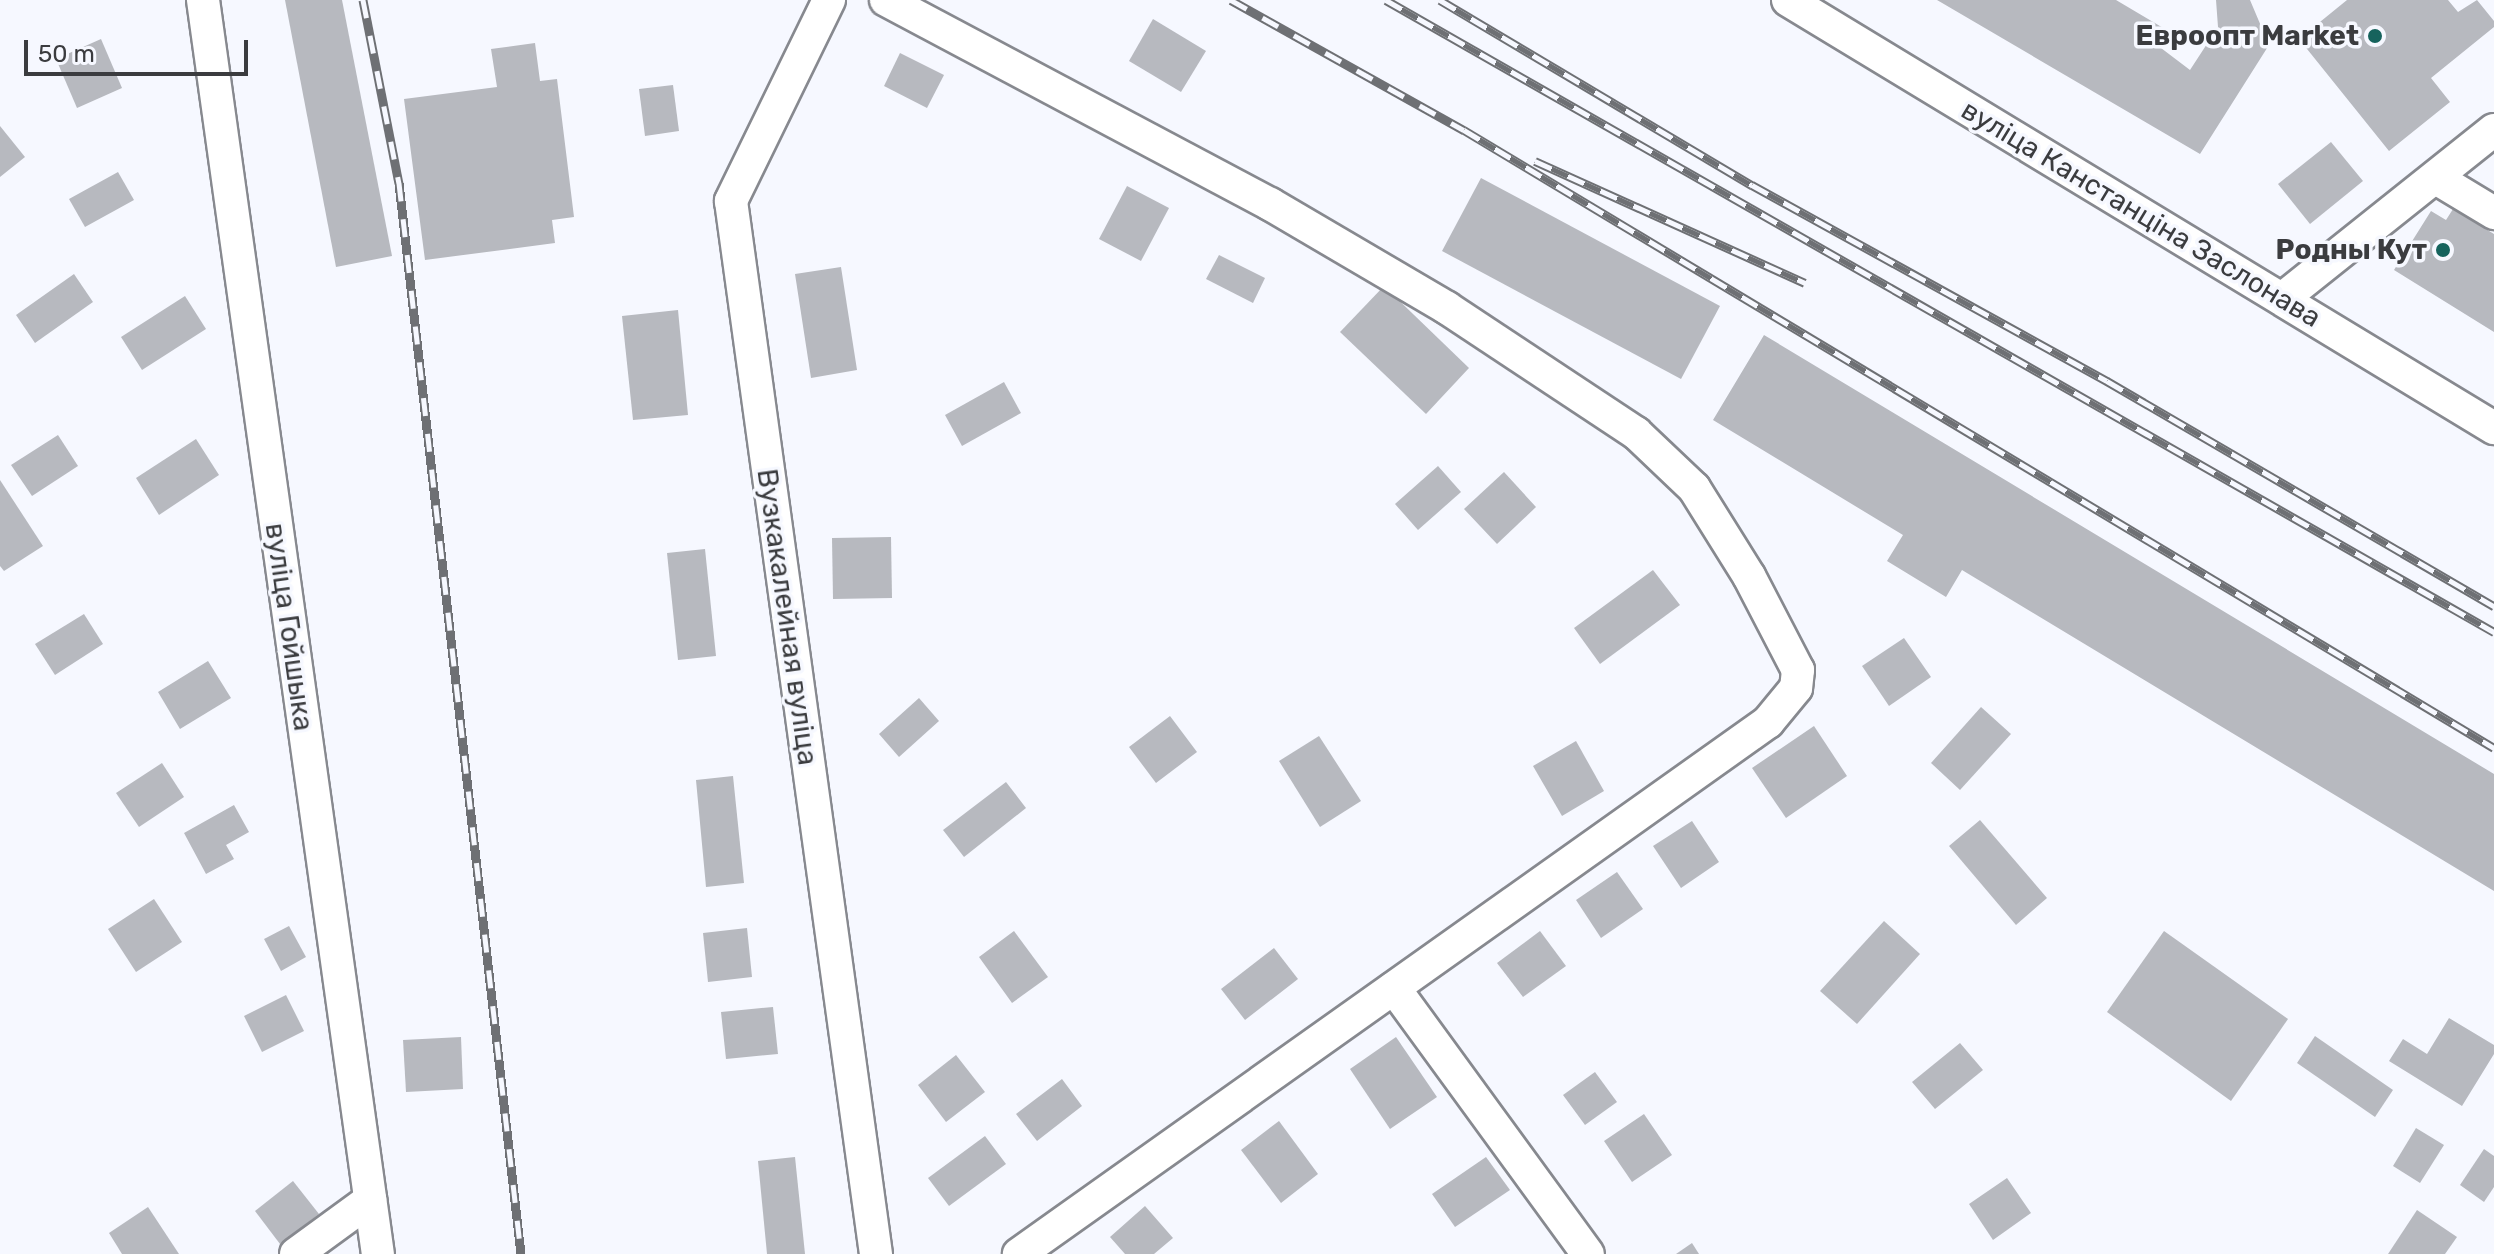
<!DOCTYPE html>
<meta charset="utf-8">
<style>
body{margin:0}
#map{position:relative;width:2494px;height:1254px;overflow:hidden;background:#f6f8ff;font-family:Rubik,sans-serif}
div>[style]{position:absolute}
.building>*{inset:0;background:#b7b9bf}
.roads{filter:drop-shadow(2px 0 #87898f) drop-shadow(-2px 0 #87898f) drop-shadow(0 2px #87898f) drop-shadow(0 -2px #87898f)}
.street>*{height:32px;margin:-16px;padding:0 16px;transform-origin:16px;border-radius:16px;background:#fff}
.rail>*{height:9px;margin-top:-4.5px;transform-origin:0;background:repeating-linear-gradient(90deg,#f6f8ff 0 18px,#6e7074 0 36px);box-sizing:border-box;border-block:2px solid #6e7074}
.dots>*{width:22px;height:22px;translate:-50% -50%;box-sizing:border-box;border:4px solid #f6f8ff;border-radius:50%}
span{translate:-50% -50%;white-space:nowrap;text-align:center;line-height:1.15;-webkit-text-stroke:7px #f6f8ff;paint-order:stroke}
.poi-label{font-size:28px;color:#3b3c3f;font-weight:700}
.right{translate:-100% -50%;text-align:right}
.street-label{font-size:28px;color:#3b3c3f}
.scale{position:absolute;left:24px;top:40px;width:224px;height:36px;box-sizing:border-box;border:4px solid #3b3c3f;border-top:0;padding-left:10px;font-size:24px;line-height:28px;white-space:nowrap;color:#3b3c3f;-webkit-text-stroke:6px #f6f8ff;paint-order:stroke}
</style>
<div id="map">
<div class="building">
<div style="clip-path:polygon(285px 0,342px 0,392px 256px,336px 267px)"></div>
<div style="clip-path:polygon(1937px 0,2116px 0,2170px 32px,2161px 48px,2190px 70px,2218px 27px,2216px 0,2250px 0,2269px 45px,2200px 154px)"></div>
<div style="clip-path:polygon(2347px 0,2448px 0,2458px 12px,2477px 0,2494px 21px,2494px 27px,2431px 78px,2450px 102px,2389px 151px,2299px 39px)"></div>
<div style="clip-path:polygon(1153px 19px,1206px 51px,1181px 92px,1129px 61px)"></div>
<div style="clip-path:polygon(101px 39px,122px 88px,77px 108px,56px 59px)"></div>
<div style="clip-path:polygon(535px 43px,540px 81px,557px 79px,574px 217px,552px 220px,555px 243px,425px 260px,404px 99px,497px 87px,491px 49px)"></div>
<div style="clip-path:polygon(900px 53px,944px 75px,927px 108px,884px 86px)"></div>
<div style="clip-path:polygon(673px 85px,679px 131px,645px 136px,639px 89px)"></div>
<div style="clip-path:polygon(0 126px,25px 157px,0 177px)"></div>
<div style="clip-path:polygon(2331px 142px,2363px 181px,2310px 224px,2278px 184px)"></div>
<div style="clip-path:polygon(118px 172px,134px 200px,85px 227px,69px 199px)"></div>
<div style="clip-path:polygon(1481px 178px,1720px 306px,1681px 379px,1442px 251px)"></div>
<div style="clip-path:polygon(1127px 186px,1169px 208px,1141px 261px,1099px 239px)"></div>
<div style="clip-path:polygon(2453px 209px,2494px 234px,2494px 332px,2394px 270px,2431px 211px,2446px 220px)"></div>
<div style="clip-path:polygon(1219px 255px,1265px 278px,1253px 303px,1206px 279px)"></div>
<div style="clip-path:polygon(841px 267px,857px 370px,811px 378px,795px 274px)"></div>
<div style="clip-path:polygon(74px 274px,93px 302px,35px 343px,16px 315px)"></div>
<div style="clip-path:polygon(1384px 286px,1469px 368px,1426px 414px,1340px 332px)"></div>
<div style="clip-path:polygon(185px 296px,206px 329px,142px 370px,121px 337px)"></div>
<div style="clip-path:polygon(678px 310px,688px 415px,633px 420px,622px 316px)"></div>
<div style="clip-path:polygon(1764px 335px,2494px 774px,2494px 891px,1962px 570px,1946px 597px,1887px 561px,1903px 535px,1713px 420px)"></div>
<div style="clip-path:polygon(1004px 382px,1021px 413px,962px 446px,945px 415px)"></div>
<div style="clip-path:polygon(58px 435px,78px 466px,32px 496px,11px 465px)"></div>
<div style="clip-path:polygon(196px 439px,219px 475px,159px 515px,136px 478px)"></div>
<div style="clip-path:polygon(1438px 466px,1461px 492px,1418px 530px,1395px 504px)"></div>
<div style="clip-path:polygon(1504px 472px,1536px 507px,1497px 544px,1464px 509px)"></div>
<div style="clip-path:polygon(0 480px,43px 546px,4px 571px,0 566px)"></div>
<div style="clip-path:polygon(891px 537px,892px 598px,833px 599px,832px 538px)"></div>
<div style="clip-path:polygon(705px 549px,716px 656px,678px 660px,667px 553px)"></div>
<div style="clip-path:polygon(1653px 570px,1680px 605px,1600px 664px,1574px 628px)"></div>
<div style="clip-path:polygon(84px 614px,103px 644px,55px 675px,35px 644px)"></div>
<div style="clip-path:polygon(1904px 638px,1931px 677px,1889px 706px,1862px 666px)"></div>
<div style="clip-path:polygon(208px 661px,231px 698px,180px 729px,158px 692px)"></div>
<div style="clip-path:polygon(919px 698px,939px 721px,899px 757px,879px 734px)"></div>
<div style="clip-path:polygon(1981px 707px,2011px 734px,1960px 790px,1931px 763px)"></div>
<div style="clip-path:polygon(1170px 716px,1197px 752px,1156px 783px,1129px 747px)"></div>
<div style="clip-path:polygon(1814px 726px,1847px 776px,1786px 818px,1752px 768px)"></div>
<div style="clip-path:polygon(1319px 736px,1361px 801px,1320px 827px,1279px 761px)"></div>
<div style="clip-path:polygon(1576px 741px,1604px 791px,1562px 816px,1533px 766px)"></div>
<div style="clip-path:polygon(162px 763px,184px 797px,139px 827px,116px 793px)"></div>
<div style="clip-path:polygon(733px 776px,744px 883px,706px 887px,696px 780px)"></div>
<div style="clip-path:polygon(1006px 782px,1026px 808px,964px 857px,943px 830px)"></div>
<div style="clip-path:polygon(234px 805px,249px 832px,226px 845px,234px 859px,206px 874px,184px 833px)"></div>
<div style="clip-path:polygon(1980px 820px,2047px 898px,2016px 925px,1949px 846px)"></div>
<div style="clip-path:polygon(1692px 821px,1719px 862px,1681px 888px,1653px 846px)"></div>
<div style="clip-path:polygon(1617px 872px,1643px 909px,1601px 938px,1576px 900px)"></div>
<div style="clip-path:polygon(154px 899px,182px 942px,136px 972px,108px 929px)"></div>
<div style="clip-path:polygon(1884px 921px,1920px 954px,1857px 1024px,1820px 991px)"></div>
<div style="clip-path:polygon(289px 926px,306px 957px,281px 971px,264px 939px)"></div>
<div style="clip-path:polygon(747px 928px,752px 977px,708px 982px,703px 933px)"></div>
<div style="clip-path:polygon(1014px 931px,1048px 977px,1012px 1003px,979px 957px)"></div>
<div style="clip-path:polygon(1540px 931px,1566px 966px,1523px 997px,1497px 963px)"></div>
<div style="clip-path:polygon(2164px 931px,2288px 1019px,2231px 1101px,2107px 1012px)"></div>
<div style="clip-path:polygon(1274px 948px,1298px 979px,1245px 1020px,1221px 989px)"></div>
<div style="clip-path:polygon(286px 995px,304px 1031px,262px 1052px,244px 1016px)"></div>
<div style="clip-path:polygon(773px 1007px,778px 1054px,726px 1059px,721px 1012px)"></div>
<div style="clip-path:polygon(2449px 1018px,2494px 1045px,2494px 1054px,2462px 1106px,2389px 1061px,2403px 1039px,2427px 1054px)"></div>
<div style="clip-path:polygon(2315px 1036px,2393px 1090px,2375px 1117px,2297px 1063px)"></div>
<div style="clip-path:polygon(461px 1037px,463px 1089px,406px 1092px,403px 1040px)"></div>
<div style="clip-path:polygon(1396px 1037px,1437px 1097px,1390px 1129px,1350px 1069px)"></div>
<div style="clip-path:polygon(1960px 1043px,1983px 1070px,1935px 1109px,1912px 1082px)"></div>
<div style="clip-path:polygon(956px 1055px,985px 1092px,946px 1122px,918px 1085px)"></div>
<div style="clip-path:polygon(1595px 1072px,1617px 1102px,1585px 1125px,1563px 1095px)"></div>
<div style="clip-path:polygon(1062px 1079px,1082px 1106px,1037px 1141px,1016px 1114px)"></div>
<div style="clip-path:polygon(1644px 1114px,1672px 1155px,1632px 1182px,1604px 1141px)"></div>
<div style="clip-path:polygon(1279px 1121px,1318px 1174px,1281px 1203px,1241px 1150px)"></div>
<div style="clip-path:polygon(2416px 1128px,2444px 1145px,2420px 1183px,2393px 1166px)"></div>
<div style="clip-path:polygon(985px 1136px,1006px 1164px,949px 1206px,928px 1178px)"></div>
<div style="clip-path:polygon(2484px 1149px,2494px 1156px,2494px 1187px,2484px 1202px,2460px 1185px)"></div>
<div style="clip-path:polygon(795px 1157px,805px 1254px,767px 1254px,758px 1161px)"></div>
<div style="clip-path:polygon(1486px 1157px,1510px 1190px,1455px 1227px,1432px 1194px)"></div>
<div style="clip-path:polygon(2007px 1178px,2031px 1213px,1993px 1240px,1969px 1204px)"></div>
<div style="clip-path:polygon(293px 1181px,319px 1214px,280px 1244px,255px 1211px)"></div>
<div style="clip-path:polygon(1145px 1206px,1173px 1238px,1154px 1254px,1125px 1254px,1110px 1237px)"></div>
<div style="clip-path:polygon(148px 1207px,179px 1254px,122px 1254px,109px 1233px)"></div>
<div style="clip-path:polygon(2417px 1210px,2457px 1237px,2445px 1254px,2388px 1254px)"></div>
<div style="clip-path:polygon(1692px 1243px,1699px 1254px,1676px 1254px)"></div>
</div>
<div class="roads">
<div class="street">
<div style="left:203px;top:0;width:1266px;rotate:82.06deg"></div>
<div style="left:829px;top:0;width:224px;rotate:116deg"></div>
<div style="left:731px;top:201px;width:1063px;rotate:82.16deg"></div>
<div style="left:886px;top:0;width:435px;rotate:28deg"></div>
<div style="left:1270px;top:204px;width:205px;rotate:30.4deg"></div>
<div style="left:1447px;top:308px;width:227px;rotate:33.5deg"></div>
<div style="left:1636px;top:433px;width:80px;rotate:43.5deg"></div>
<div style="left:1694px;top:488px;width:104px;rotate:58deg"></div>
<div style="left:1749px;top:576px;width:106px;rotate:62.5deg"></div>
<div style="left:1798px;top:670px;width:18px;rotate:96deg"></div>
<div style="left:1796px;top:688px;width:44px;rotate:129.5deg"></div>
<div style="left:1768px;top:722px;width:919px;rotate:144.61deg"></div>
<div style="left:1788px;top:0;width:826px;rotate:31.23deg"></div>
<div style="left:2436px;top:178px;width:68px;rotate:31.1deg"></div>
<div style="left:2282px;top:299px;width:271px;rotate:-38.6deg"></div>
<div style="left:1394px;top:988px;width:329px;rotate:53.9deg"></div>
<div style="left:296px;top:1254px;width:92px;rotate:-36.1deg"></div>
</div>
</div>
<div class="rail">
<div style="left:363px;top:0;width:187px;rotate:78.9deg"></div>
<div style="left:399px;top:183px;width:1078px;rotate:83.5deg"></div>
<div style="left:1231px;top:0;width:267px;rotate:29.2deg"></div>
<div style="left:1464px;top:130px;width:1201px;rotate:30.96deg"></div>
<div style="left:1386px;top:0;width:1276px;rotate:29.7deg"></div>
<div style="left:1440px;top:0;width:363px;rotate:30.7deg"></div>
<div style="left:1752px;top:185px;width:406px;rotate:28.9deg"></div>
<div style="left:2107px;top:381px;width:448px;rotate:30.2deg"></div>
<div style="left:1535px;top:161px;width:296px;rotate:24.3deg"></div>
</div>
<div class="dots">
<div style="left:2375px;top:36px;background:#16635d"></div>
<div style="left:2443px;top:250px;background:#16635d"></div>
</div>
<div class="poi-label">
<span class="right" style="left:2359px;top:36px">Евроопт Market</span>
<span class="right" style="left:2427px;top:250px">Родны Кут</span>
</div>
<div class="street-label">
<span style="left:2141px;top:214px;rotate:31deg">вуліца Канстанціна Заслонава</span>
<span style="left:787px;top:617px;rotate:82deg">Вузкакалейная вуліца</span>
<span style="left:289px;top:627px;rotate:82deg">вуліца Гойшыка</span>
</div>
<div class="scale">50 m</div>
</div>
